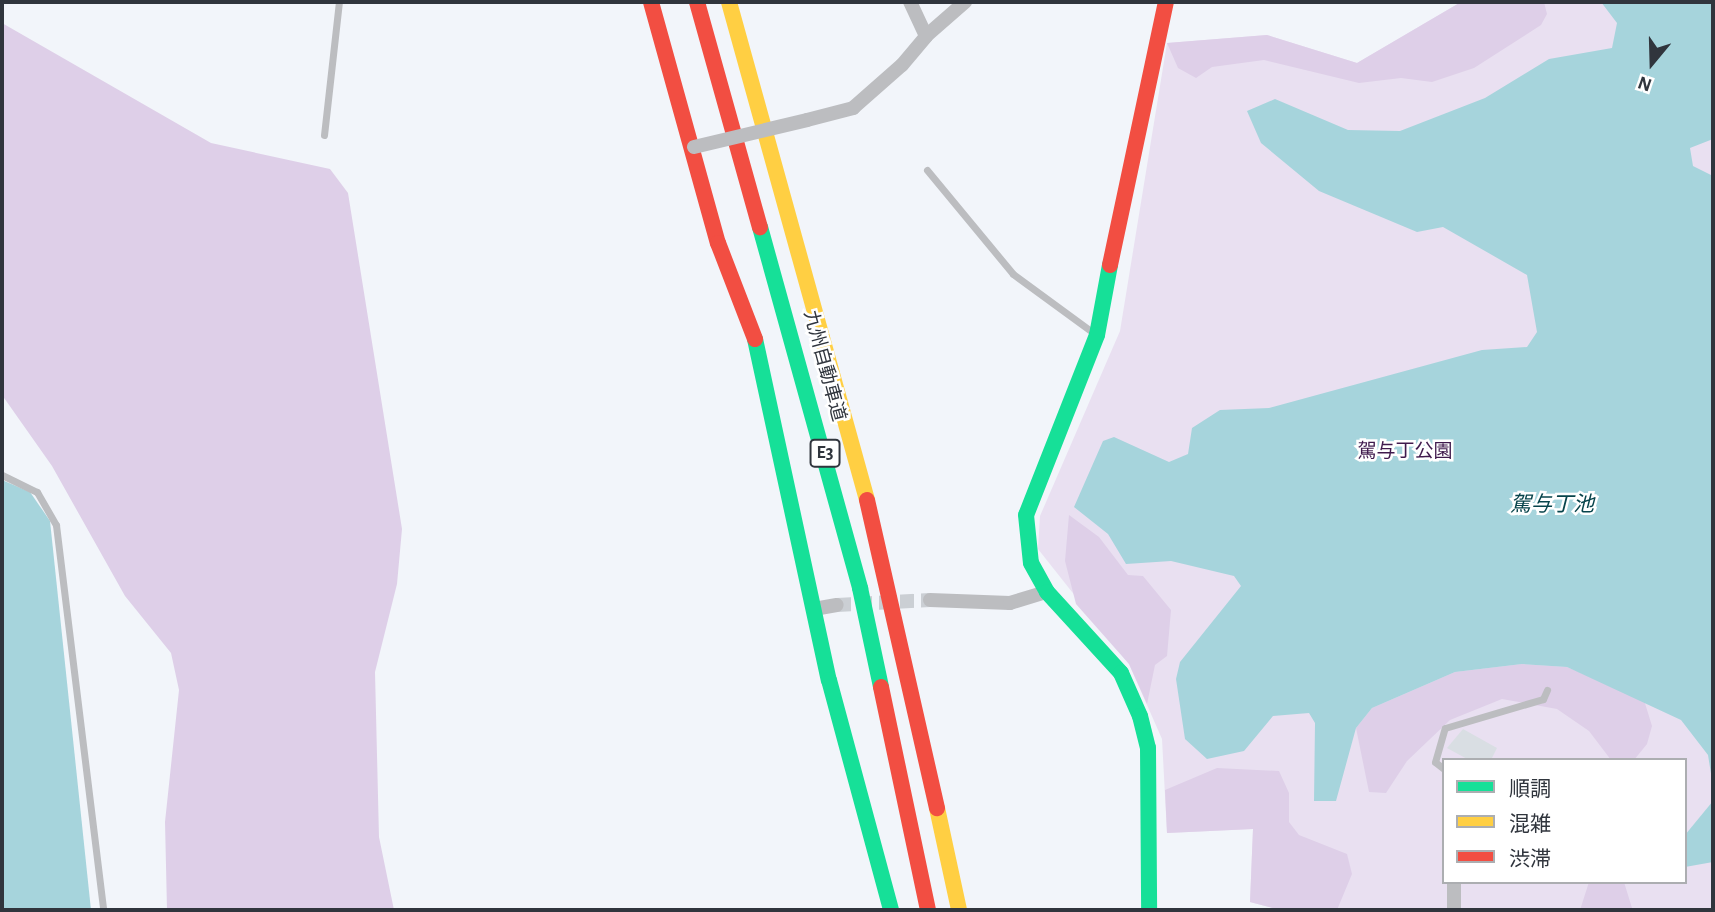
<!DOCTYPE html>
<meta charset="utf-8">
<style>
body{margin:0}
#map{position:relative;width:1715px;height:912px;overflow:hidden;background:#f2f5fa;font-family:"Alegreya Sans","Noto Sans JP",sans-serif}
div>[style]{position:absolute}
.green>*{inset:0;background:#e9e0f1}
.forest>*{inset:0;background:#decfe8}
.water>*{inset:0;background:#a6d4dc}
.building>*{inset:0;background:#d9dee3}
.street-tunnel>*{height:14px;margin-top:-7px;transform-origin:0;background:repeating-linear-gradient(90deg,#cbcfd4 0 14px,transparent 0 21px)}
.lane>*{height:7px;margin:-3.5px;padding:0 3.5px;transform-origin:3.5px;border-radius:3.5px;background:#bcbdc0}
.street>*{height:14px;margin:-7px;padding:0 7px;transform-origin:7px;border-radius:7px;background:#bcbdc0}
.fast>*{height:16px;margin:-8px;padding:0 8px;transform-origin:8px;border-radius:8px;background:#16e098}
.slow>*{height:16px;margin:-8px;padding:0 8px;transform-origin:8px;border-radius:8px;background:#ffcf43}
.jam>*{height:16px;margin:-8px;padding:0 8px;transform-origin:8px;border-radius:8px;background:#f24e42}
.street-bridge>*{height:14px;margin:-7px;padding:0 7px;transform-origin:7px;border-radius:7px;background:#bcbdc0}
span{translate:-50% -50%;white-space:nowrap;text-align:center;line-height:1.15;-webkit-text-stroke:5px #fff;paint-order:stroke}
.shield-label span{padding:2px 5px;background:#fff;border:2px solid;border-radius:5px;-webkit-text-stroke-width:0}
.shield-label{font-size:18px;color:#30353d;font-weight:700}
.street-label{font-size:19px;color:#30353d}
.park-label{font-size:19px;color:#3f1a4d}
.water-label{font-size:21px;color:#07444b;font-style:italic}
.frame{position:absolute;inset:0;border:4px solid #30353d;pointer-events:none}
.legend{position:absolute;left:1442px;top:758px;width:245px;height:126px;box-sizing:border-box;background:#fff;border:2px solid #acaeb1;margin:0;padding:9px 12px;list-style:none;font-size:21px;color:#30353d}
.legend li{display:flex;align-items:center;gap:14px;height:35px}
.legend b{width:35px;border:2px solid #acaeb1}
.north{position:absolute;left:1617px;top:28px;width:70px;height:70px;-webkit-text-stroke:5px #fff;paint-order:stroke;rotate:199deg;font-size:19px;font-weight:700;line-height:28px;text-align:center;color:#30353d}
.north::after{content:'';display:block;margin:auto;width:24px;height:32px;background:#30353d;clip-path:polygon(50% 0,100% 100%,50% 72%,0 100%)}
</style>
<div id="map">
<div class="green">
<div style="clip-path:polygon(evenodd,1461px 2px,1713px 2px,1713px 910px,1281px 910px,1250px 902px,1253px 829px,1167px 833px,1162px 739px,1129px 664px,1038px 549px,1040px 516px,1120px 331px,1167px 43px,1267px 35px,1357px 63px,1461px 2px,1444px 760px,1685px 760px,1685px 882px,1444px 882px,1444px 760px)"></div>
</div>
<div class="forest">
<div style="clip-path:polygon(1461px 2px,1544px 2px,1547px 14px,1541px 25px,1474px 68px,1432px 82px,1401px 78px,1359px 83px,1264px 60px,1212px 67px,1196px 78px,1178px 68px,1167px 43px,1267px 35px,1357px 63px)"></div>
<div style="clip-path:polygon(2px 23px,211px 143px,330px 169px,348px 193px,402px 529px,397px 584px,375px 672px,379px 837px,394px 910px,167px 910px,165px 822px,179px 690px,171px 653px,125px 596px,52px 466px,2px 395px)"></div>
<div style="clip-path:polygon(1069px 515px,1099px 537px,1128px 575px,1143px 576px,1171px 610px,1167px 656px,1155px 665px,1147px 704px,1129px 664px,1076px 604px,1065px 561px)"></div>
<div style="clip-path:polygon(1522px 664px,1567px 667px,1644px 700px,1652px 726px,1647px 744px,1634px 760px,1611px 760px,1589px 731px,1557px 709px,1502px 699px,1450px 720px,1407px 761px,1386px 793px,1369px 792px,1356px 728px,1372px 708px,1455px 672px)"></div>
<div style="clip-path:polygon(1217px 768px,1279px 771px,1289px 793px,1289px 822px,1299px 835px,1347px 854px,1352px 874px,1337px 910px,1281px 910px,1250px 902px,1253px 829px,1167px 833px,1165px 790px)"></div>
<div style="clip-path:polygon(1589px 882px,1624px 882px,1632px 908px,1649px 910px,1580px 910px)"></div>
</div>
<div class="water">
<div style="clip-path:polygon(1601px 2px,1713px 2px,1713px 139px,1690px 148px,1693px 166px,1713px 176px,1713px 786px,1708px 755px,1681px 720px,1567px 667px,1522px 664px,1455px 672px,1372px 708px,1356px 728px,1336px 801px,1314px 801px,1315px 723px,1309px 713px,1273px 716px,1244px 751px,1207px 759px,1185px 739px,1176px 679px,1180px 662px,1241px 586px,1234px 576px,1171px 561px,1126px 564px,1108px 534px,1074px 507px,1103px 441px,1114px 437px,1169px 462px,1188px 454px,1192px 428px,1220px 410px,1269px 408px,1482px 350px,1527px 347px,1537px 332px,1527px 275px,1443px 227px,1417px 232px,1319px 191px,1261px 143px,1247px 111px,1275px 99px,1348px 130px,1400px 131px,1485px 98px,1549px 59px,1612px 48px,1617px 23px)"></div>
<div style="clip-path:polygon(2px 480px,30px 492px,50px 521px,91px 910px,2px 910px)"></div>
<div style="clip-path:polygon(1713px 801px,1713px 862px,1685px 867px,1685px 835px)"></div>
</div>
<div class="building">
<div style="clip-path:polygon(1463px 729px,1497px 748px,1491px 760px,1469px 760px,1447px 748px)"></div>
</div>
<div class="street-tunnel">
<div style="left:837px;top:605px;width:93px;rotate:-3.1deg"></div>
</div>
<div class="lane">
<div style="left:324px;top:135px;width:134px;rotate:-83.6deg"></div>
<div style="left:927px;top:170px;width:135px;rotate:50.4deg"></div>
<div style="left:1013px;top:274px;width:102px;rotate:36.2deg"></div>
<div style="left:2px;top:475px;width:39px;rotate:26deg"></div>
<div style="left:37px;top:492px;width:38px;rotate:60deg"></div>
<div style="left:56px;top:525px;width:388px;rotate:83deg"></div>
<div style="left:1444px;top:769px;width:11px;rotate:-142deg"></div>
<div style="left:1435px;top:762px;width:35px;rotate:-74deg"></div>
<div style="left:1445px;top:728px;width:102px;rotate:-16.5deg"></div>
<div style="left:1543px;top:699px;width:10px;rotate:-66deg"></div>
</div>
<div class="street">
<div style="left:926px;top:36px;width:52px;rotate:-41.1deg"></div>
<div style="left:807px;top:120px;width:48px;rotate:-14.6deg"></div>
<div style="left:853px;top:108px;width:65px;rotate:-41.3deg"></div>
<div style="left:902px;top:65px;width:38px;rotate:-50deg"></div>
<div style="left:926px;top:36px;width:38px;rotate:-115deg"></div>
<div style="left:930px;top:600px;width:80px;rotate:2.1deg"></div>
<div style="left:1010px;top:603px;width:39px;rotate:-17deg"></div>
<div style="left:814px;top:609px;width:23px;rotate:-10deg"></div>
<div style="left:1454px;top:882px;width:28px;rotate:90deg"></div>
</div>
<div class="fast">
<div style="left:760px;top:227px;width:375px;rotate:74.5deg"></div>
<div style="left:860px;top:588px;width:101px;rotate:78deg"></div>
<div style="left:1110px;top:265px;width:71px;rotate:100.5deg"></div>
<div style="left:1097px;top:335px;width:193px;rotate:111.5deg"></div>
<div style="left:1026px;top:515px;width:48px;rotate:84.1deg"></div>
<div style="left:1031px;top:563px;width:33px;rotate:61deg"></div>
<div style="left:1047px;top:592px;width:110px;rotate:47.6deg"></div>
<div style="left:1121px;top:673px;width:47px;rotate:66.2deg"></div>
<div style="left:1140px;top:716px;width:33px;rotate:76deg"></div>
<div style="left:1148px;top:748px;width:162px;rotate:89.6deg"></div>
<div style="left:755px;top:339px;width:349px;rotate:77.8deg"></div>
<div style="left:829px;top:680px;width:238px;rotate:74.9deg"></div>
</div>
<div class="slow">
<div style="left:729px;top:2px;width:517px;rotate:74.51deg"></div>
<div style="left:937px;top:808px;width:104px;rotate:77.8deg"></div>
</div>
<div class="jam">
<div style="left:651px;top:2px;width:250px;rotate:74.5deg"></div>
<div style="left:718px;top:243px;width:103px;rotate:68.9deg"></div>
<div style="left:697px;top:2px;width:234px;rotate:74.4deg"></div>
<div style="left:1110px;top:265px;width:269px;rotate:-78deg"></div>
<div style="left:867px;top:500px;width:316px;rotate:77.2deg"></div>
<div style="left:881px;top:687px;width:228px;rotate:78.1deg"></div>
</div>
<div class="street-bridge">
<div style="left:694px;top:147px;width:116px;rotate:-13.4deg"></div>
</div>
<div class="shield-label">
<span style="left:825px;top:453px">E3</span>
</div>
<div class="street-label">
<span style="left:824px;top:366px;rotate:75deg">九州自動車道</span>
</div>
<div class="park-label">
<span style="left:1405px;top:452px">駕与丁公園</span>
</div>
<div class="water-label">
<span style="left:1552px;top:505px">駕与丁池</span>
</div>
<div class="frame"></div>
<ul class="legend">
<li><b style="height:9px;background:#16e098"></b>順調</li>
<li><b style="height:9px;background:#ffcf43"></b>混雑</li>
<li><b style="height:9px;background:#f24e42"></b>渋滞</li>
</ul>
<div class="north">N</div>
</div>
